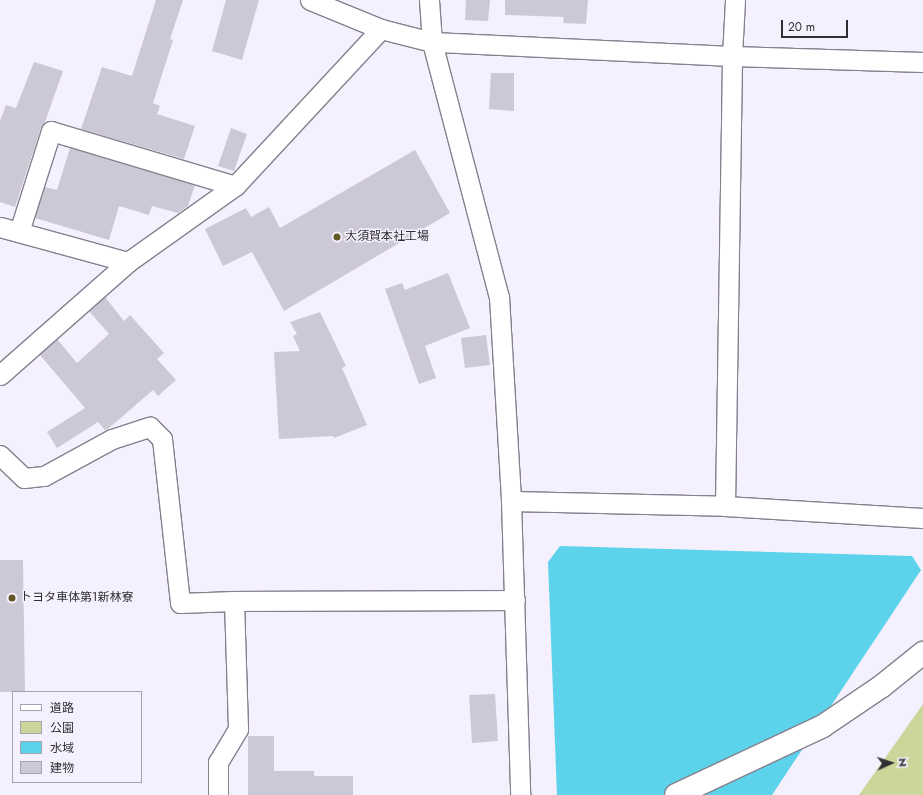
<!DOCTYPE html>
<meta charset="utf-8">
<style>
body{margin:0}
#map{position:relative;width:923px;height:795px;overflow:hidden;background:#f5f0fe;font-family:Jost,"Noto Sans JP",sans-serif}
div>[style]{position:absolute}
.green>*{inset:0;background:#ccd69a}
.water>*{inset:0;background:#5cd3ea}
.building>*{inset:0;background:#cdc8d6}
.roads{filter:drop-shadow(1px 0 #85808d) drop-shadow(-1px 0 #85808d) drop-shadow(0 1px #85808d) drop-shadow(0 -1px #85808d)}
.minor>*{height:19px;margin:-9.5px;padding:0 9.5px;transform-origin:9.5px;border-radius:9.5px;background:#fff}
.tertiary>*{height:22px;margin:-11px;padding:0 11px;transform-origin:11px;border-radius:11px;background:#fff}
.dots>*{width:11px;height:11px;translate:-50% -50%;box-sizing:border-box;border:2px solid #f5f0fe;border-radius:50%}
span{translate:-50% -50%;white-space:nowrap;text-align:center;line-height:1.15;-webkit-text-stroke:3px #f5f0fe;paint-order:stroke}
.poi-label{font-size:12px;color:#302e33}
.left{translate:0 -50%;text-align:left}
.legend{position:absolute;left:12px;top:691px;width:130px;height:92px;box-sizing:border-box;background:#f5f0fe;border:1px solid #a6a2ad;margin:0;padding:5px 7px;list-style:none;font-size:12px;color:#302e33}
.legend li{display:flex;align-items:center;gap:8px;height:20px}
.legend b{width:20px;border:1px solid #a6a2ad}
.north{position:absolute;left:871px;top:743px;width:40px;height:40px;-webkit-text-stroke:3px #f5f0fe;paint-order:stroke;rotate:87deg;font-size:11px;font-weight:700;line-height:16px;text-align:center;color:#302e33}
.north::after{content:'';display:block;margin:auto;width:14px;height:18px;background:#302e33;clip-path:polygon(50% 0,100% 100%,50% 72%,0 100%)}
.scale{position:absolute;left:781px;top:20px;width:67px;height:18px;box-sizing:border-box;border:2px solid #302e33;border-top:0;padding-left:5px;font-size:12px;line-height:14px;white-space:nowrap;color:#302e33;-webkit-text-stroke:3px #f5f0fe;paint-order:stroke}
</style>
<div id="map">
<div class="green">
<div style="clip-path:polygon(923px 704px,923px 795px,859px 795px)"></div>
</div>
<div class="water">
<div style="clip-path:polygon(560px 546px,912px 556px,921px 570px,772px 795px,557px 795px,548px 562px)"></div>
</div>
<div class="building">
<div style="clip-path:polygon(156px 0,183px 0,170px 39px,173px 40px,153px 103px,160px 106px,157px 114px,195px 126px,184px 159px,81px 129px,102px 67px,132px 76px)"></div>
<div style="clip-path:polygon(226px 0,259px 0,242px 60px,212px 51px)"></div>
<div style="clip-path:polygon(466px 0,490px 0,488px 21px,465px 20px)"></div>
<div style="clip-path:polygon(505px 0,588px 0,586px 24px,563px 23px,564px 17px,505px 15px)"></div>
<div style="clip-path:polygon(34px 62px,63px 71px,45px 122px,41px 128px,15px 207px,0 202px,0 121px,6px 105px,16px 108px)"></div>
<div style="clip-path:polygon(491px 73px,514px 73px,514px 111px,489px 109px)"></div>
<div style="clip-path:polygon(231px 128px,247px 134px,234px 171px,218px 166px)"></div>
<div style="clip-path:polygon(70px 148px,195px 185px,188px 206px,178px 213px,152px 206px,149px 215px,119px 206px,109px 240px,35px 218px,45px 187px,57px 190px)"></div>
<div style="clip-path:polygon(415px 150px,450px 213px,284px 311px,252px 252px,223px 266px,205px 229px,246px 208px,251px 217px,269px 207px,280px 228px)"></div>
<div style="clip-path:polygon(448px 273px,470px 328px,425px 346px,436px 378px,419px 384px,385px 289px,402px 283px,405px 290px)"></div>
<div style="clip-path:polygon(105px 297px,124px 321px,130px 315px,164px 353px,157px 359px,176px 380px,158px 396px,153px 390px,109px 428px,105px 430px,98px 422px,57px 448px,47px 432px,85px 408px,40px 355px,57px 339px,77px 363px,109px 334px,89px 311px)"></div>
<div style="clip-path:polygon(320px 312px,346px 366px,342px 368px,367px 425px,334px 438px,333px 436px,279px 439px,274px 352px,300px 351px,293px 336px,297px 334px,290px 322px)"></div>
<div style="clip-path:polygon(486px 335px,490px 365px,465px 368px,461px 338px)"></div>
<div style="clip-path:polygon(0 560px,23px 560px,25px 692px,0 692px)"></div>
<div style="clip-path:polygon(495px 694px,498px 741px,472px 743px,469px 695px)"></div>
<div style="clip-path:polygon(248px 736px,274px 736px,274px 771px,314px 771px,314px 776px,353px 776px,353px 795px,248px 795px)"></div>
</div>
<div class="roads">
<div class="minor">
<div style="left:310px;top:0;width:77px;rotate:22.2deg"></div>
<div style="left:381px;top:29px;width:53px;rotate:14.3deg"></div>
<div style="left:432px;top:42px;width:42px;rotate:-94.1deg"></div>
<div style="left:923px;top:62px;width:191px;rotate:-178.2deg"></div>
<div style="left:732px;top:56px;width:300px;rotate:-177.3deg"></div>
<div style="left:432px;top:42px;width:264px;rotate:75.3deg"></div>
<div style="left:499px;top:297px;width:204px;rotate:86.6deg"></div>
<div style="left:511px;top:501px;width:214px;rotate:1.3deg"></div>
<div style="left:725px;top:506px;width:198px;rotate:3.5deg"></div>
<div style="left:0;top:227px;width:133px;rotate:15.3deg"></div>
<div style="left:19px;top:232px;width:106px;rotate:-72.4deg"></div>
<div style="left:51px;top:131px;width:192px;rotate:16.6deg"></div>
<div style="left:0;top:375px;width:171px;rotate:-41.4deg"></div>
<div style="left:128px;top:262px;width:131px;rotate:-35.4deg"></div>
<div style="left:235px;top:186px;width:214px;rotate:-47.1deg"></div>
<div style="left:0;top:455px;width:33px;rotate:44deg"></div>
<div style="left:24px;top:478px;width:20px;rotate:-6deg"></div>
<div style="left:44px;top:476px;width:77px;rotate:-28.6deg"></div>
<div style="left:112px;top:439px;width:40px;rotate:-18deg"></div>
<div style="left:150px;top:427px;width:17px;rotate:45deg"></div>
<div style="left:162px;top:439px;width:165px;rotate:83.7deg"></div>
<div style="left:180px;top:603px;width:54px;rotate:-2.1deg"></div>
<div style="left:234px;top:601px;width:128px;rotate:88.2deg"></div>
<div style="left:238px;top:729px;width:39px;rotate:121deg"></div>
<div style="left:218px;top:762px;width:33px;rotate:90deg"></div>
<div style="left:511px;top:501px;width:294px;rotate:88.2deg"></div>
<div style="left:725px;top:506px;width:450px;rotate:-89.1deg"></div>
<div style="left:732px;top:56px;width:56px;rotate:-86.9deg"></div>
<div style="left:234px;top:601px;width:281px;rotate:-0.2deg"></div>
</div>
<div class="tertiary">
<div style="left:676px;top:795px;width:162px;rotate:-25.1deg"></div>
<div style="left:823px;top:726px;width:71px;rotate:-34.1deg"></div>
<div style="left:882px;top:686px;width:53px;rotate:-38.8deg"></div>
</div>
</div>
<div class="dots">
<div style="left:337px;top:237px;background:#645825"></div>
<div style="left:12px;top:598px;background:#645825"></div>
</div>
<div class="poi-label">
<span class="left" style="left:345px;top:237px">大須賀本社工場</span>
<span class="left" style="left:20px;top:598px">トヨタ車体第1新林寮</span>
</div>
<ul class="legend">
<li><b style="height:5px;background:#fff"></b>道路</li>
<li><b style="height:11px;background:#ccd69a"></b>公園</li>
<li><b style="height:11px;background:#5cd3ea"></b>水域</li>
<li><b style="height:11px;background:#cdc8d6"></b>建物</li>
</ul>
<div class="north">N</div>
<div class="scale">20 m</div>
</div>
